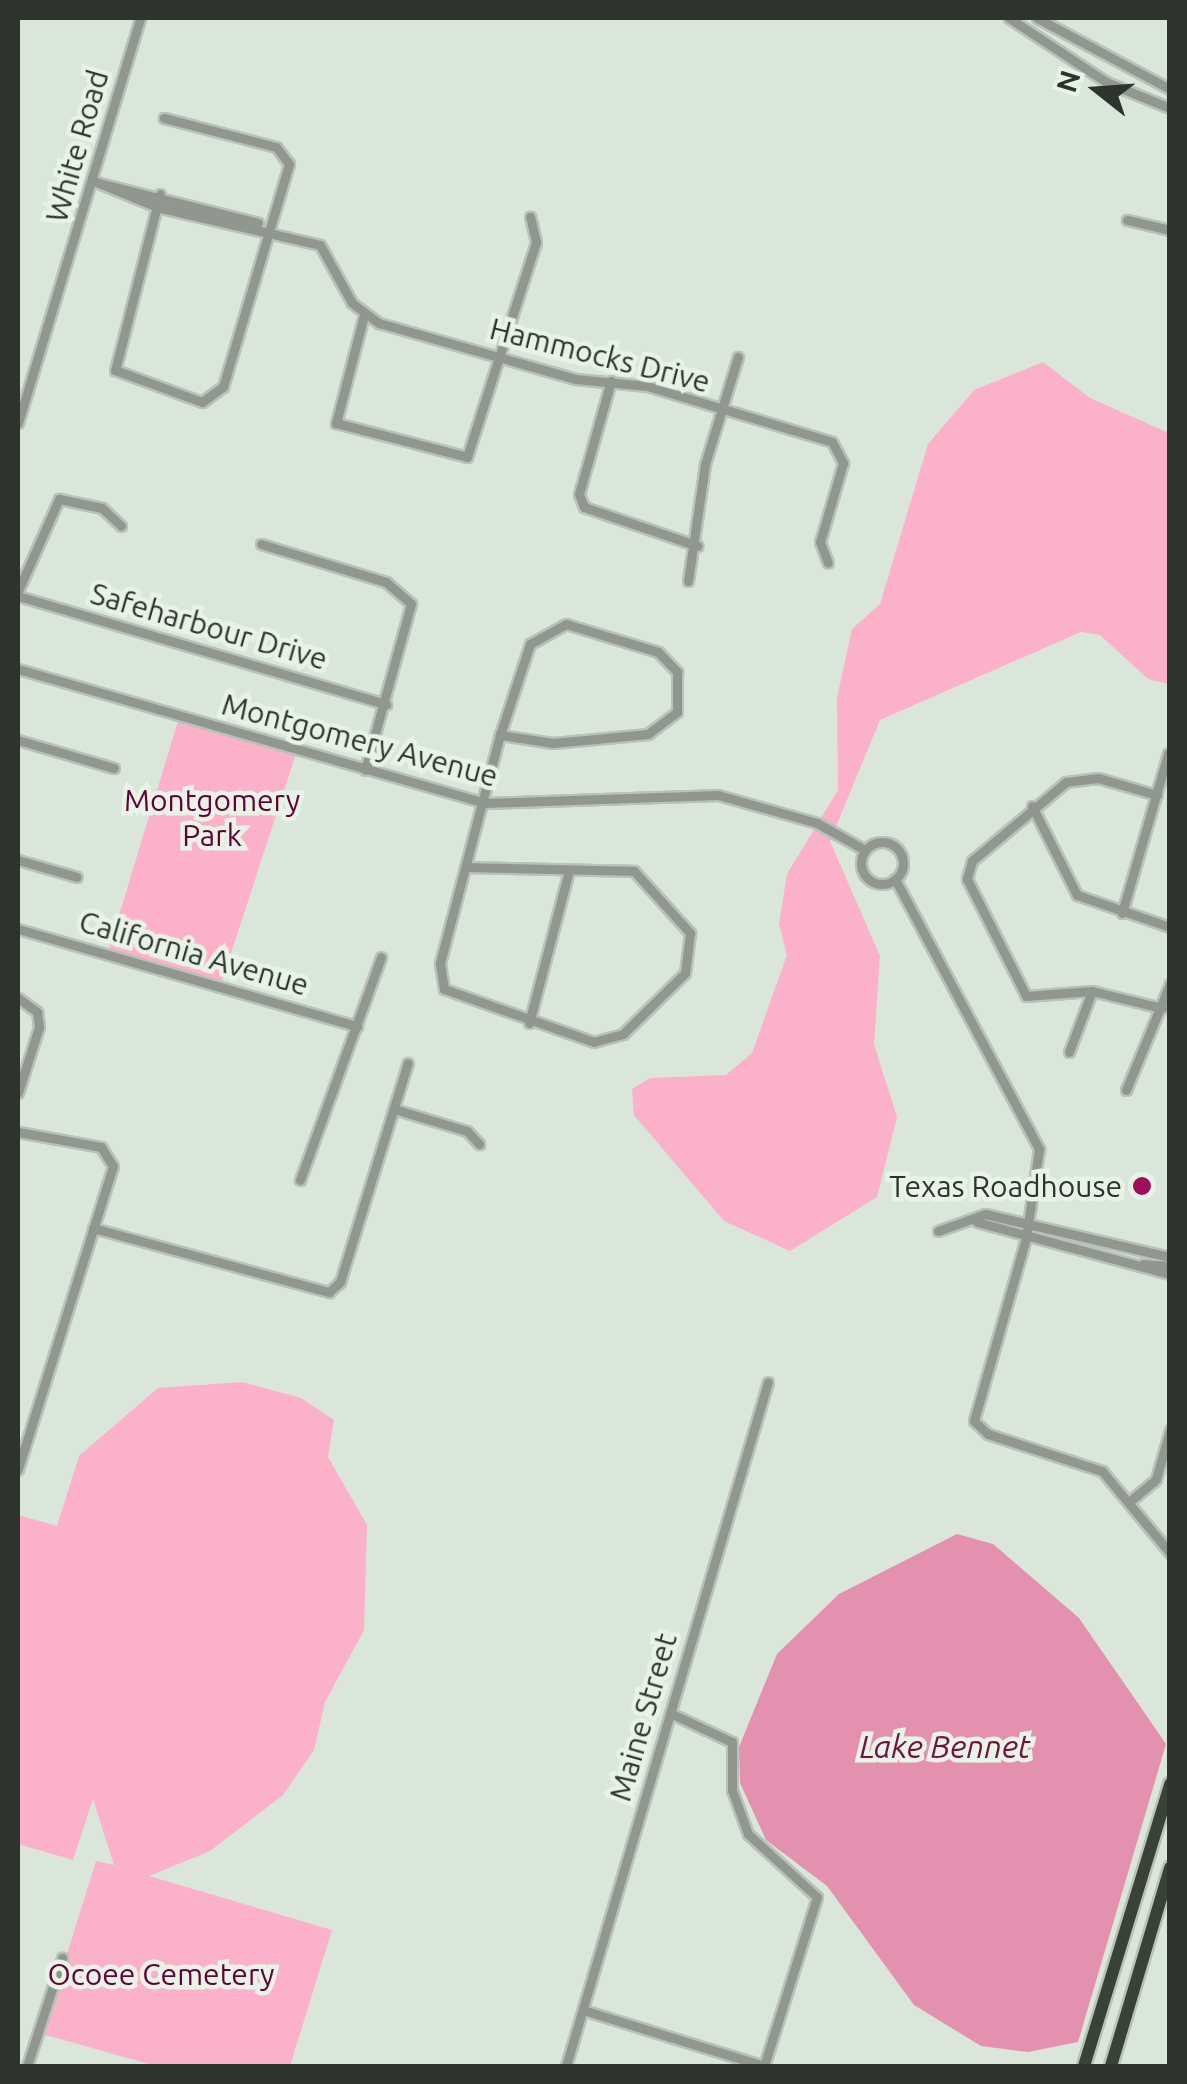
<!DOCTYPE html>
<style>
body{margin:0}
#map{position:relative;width:1187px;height:2084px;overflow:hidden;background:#dbe6da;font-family:Ubuntu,sans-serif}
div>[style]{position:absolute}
.green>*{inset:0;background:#fab1c9}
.water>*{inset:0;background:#e391ae}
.roads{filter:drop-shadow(2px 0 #b9c2b8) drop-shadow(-2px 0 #b9c2b8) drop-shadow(0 2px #b9c2b8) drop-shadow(0 -2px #b9c2b8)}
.minor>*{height:9px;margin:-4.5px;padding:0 4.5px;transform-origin:4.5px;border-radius:4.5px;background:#919691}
.minor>.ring{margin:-4.5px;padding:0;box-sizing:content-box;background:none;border:9px solid #919691;border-radius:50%}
.highway>*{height:12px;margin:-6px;padding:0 6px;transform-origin:6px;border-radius:6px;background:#394239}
.dots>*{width:28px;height:28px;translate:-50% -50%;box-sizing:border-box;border:5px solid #e8f3e7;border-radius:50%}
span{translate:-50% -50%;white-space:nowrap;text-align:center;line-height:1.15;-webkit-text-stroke:9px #e8f3e7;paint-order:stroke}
.street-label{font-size:30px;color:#2f332e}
.park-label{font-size:30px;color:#640035}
.poi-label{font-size:30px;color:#2f332e}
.right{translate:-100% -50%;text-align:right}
.water-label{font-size:32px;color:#721240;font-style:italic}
.frame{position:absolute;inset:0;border:20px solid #2f332e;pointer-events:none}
.north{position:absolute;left:1047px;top:40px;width:100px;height:100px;-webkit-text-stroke:8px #e8f3e7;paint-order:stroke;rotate:287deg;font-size:28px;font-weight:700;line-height:40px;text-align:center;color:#2f332e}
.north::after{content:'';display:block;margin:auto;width:35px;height:45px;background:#2f332e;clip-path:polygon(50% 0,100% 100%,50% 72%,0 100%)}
</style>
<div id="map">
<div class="green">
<div style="clip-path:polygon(1043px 362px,1090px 398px,1169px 433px,1169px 684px,1148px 679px,1100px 635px,1081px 632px,880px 720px,830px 841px,880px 956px,874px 1044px,897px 1117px,877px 1197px,790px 1251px,724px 1221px,634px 1115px,632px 1089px,650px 1078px,726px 1075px,752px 1053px,787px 955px,779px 924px,787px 874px,838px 790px,837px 698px,852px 629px,880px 604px,928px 444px,974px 390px)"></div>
<div style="clip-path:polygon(178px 721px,296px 754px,221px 984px,108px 952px)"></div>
<div style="clip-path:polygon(242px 1382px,301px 1398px,334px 1420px,328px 1457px,367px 1525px,364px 1630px,325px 1702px,314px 1750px,283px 1795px,210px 1851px,149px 1876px,332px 1930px,290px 2066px,156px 2066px,42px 2034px,96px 1861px,114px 1865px,93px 1799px,73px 1860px,18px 1844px,18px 1515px,57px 1526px,79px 1456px,158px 1388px)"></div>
</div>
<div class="water">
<div style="clip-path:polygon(957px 1534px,993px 1544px,1079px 1618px,1166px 1744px,1078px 2042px,1028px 2052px,981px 2046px,914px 2005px,827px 1886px,766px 1840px,740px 1783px,739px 1747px,777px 1654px,839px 1594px)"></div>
</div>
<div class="roads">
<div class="minor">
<div style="left:1009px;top:18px;width:116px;rotate:33.4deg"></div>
<div style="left:1106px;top:82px;width:69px;rotate:22.1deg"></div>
<div style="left:1037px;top:18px;width:151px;rotate:28.1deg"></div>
<div style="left:94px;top:181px;width:68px;rotate:22.4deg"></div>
<div style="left:157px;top:207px;width:167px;rotate:13.1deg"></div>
<div style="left:320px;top:245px;width:66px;rotate:61.1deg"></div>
<div style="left:352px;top:303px;width:34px;rotate:37deg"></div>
<div style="left:379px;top:323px;width:204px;rotate:15.9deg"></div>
<div style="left:575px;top:379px;width:72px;rotate:5.6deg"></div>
<div style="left:647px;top:386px;width:193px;rotate:16.8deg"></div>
<div style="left:832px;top:442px;width:24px;rotate:62deg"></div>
<div style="left:843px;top:463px;width:82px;rotate:106.2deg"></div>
<div style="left:820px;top:542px;width:22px;rotate:69deg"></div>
<div style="left:99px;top:183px;width:164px;rotate:14.1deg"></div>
<div style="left:160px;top:194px;width:182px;rotate:104.3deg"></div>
<div style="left:115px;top:370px;width:93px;rotate:20.2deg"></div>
<div style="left:202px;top:402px;width:26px;rotate:-36deg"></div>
<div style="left:223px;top:387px;width:233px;rotate:-73.5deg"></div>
<div style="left:289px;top:164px;width:21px;rotate:-127deg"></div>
<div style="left:276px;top:147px;width:116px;rotate:-165.5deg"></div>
<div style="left:1127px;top:220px;width:44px;rotate:13.1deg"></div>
<div style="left:364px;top:315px;width:112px;rotate:104.5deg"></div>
<div style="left:336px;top:423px;width:135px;rotate:14.5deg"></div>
<div style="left:467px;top:457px;width:226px;rotate:-72.2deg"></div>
<div style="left:536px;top:242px;width:26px;rotate:-103deg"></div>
<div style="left:611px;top:381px;width:117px;rotate:105.8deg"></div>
<div style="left:579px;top:494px;width:14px;rotate:69deg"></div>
<div style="left:584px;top:507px;width:120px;rotate:18.9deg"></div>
<div style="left:18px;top:423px;width:423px;rotate:-73.2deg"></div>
<div style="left:261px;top:544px;width:131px;rotate:16.9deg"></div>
<div style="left:386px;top:582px;width:33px;rotate:41deg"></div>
<div style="left:411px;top:604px;width:172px;rotate:105.5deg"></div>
<div style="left:688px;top:581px;width:118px;rotate:-81.7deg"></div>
<div style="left:705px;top:464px;width:112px;rotate:-72.9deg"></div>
<div style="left:18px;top:591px;width:101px;rotate:-66deg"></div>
<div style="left:59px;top:499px;width:44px;rotate:11.8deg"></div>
<div style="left:102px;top:508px;width:26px;rotate:43deg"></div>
<div style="left:18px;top:596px;width:384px;rotate:16.4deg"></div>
<div style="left:18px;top:669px;width:487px;rotate:16deg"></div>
<div style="left:486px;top:803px;width:232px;rotate:-2deg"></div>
<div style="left:718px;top:795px;width:103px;rotate:15.8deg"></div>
<div style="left:817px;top:823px;width:55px;rotate:29.4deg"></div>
<div style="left:18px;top:740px;width:100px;rotate:16.3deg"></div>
<div style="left:1157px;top:795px;width:61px;rotate:-163.9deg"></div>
<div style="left:1098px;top:778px;width:32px;rotate:173deg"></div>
<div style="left:1066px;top:782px;width:123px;rotate:140deg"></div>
<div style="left:972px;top:861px;width:19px;rotate:106deg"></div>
<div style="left:967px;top:879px;width:131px;rotate:63.2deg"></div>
<div style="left:1026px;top:996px;width:66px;rotate:-4.3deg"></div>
<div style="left:1092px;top:991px;width:72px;rotate:13.7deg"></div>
<div style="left:1032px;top:806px;width:100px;rotate:63.2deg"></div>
<div style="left:1077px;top:895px;width:98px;rotate:19deg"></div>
<div class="ring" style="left:861px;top:842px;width:33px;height:33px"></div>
<div style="left:18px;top:860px;width:61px;rotate:16.1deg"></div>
<div style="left:470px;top:867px;width:164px;rotate:1.4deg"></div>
<div style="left:634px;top:871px;width:84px;rotate:47.9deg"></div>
<div style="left:690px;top:933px;width:40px;rotate:97.1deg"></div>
<div style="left:685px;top:973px;width:87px;rotate:135.5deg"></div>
<div style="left:623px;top:1034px;width:30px;rotate:165deg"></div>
<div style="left:594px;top:1042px;width:159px;rotate:-160.5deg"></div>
<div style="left:444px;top:989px;width:26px;rotate:-99deg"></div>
<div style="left:440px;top:963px;width:236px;rotate:-75.3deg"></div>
<div style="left:500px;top:735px;width:96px;rotate:-71.8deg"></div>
<div style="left:530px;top:644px;width:41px;rotate:-29.1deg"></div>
<div style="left:566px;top:624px;width:96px;rotate:16.9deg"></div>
<div style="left:658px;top:652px;width:28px;rotate:46deg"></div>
<div style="left:677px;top:672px;width:40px;rotate:90deg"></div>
<div style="left:677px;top:712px;width:36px;rotate:143deg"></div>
<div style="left:648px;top:734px;width:95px;rotate:174.6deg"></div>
<div style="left:553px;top:743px;width:54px;rotate:-171.4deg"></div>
<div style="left:895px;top:879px;width:306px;rotate:61.9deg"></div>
<div style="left:1039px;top:1149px;width:90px;rotate:98.3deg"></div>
<div style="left:1026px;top:1238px;width:190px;rotate:105.9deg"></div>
<div style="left:974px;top:1421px;width:19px;rotate:43deg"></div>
<div style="left:988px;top:1434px;width:120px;rotate:18deg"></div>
<div style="left:1102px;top:1471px;width:107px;rotate:50.3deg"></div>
<div style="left:1122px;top:913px;width:166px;rotate:-73.9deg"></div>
<div style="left:18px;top:929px;width:353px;rotate:16deg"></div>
<div style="left:18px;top:998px;width:24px;rotate:36deg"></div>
<div style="left:37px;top:1012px;width:15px;rotate:82deg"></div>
<div style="left:39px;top:1027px;width:69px;rotate:107.7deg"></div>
<div style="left:529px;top:1023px;width:154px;rotate:-75.3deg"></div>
<div style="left:1069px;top:1052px;width:65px;rotate:-69.3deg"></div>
<div style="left:1126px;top:1090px;width:115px;rotate:-67.5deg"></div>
<div style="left:394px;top:1109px;width:76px;rotate:16.8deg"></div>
<div style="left:467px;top:1131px;width:18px;rotate:47deg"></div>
<div style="left:18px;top:1132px;width:84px;rotate:10.2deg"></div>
<div style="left:101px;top:1147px;width:22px;rotate:58deg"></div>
<div style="left:113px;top:1166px;width:318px;rotate:107.4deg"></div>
<div style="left:300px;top:1180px;width:237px;rotate:-70deg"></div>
<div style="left:977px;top:1222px;width:200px;rotate:15.1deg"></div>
<div style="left:93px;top:1228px;width:245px;rotate:15.2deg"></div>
<div style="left:329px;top:1292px;width:15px;rotate:-42deg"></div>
<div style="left:340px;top:1282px;width:229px;rotate:-72.8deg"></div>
<div style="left:938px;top:1231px;width:50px;rotate:-19.9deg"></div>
<div style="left:985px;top:1214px;width:190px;rotate:13.1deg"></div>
<div style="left:1143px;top:1264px;width:27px;rotate:4deg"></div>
<div style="left:1129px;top:1502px;width:35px;rotate:-40deg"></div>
<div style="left:1156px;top:1479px;width:51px;rotate:-74.1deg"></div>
<div style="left:670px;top:1713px;width:68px;rotate:25.1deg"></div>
<div style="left:732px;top:1742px;width:48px;rotate:90deg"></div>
<div style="left:732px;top:1790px;width:47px;rotate:70deg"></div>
<div style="left:748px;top:1834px;width:93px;rotate:42.4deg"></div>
<div style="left:817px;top:1897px;width:177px;rotate:107.4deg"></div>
<div style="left:583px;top:2010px;width:189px;rotate:17.2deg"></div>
<div style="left:27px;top:2066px;width:114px;rotate:-72deg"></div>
<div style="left:566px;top:2066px;width:713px;rotate:-73.55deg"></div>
</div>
<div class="highway">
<div style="left:1084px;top:2066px;width:295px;rotate:-73deg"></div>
<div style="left:1111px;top:2066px;width:207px;rotate:-73.4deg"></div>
</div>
</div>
<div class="dots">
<div style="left:1142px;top:1186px;background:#9e0e59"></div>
</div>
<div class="street-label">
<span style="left:77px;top:146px;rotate:-74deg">White Road</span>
<span style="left:600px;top:355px;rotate:14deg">Hammocks Drive</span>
<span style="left:209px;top:626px;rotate:16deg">Safeharbour Drive</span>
<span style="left:360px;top:740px;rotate:15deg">Montgomery Avenue</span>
<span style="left:194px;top:953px;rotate:16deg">California Avenue</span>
<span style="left:643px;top:1717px;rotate:-74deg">Maine Street</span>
</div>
<div class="park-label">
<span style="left:212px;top:817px">Montgomery<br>Park</span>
<span style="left:161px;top:1974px">Ocoee Cemetery</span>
</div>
<div class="poi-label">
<span class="right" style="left:1122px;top:1186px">Texas Roadhouse</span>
</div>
<div class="water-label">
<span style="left:945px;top:1746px">Lake Bennet</span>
</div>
<div class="frame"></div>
<div class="north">N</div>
</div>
